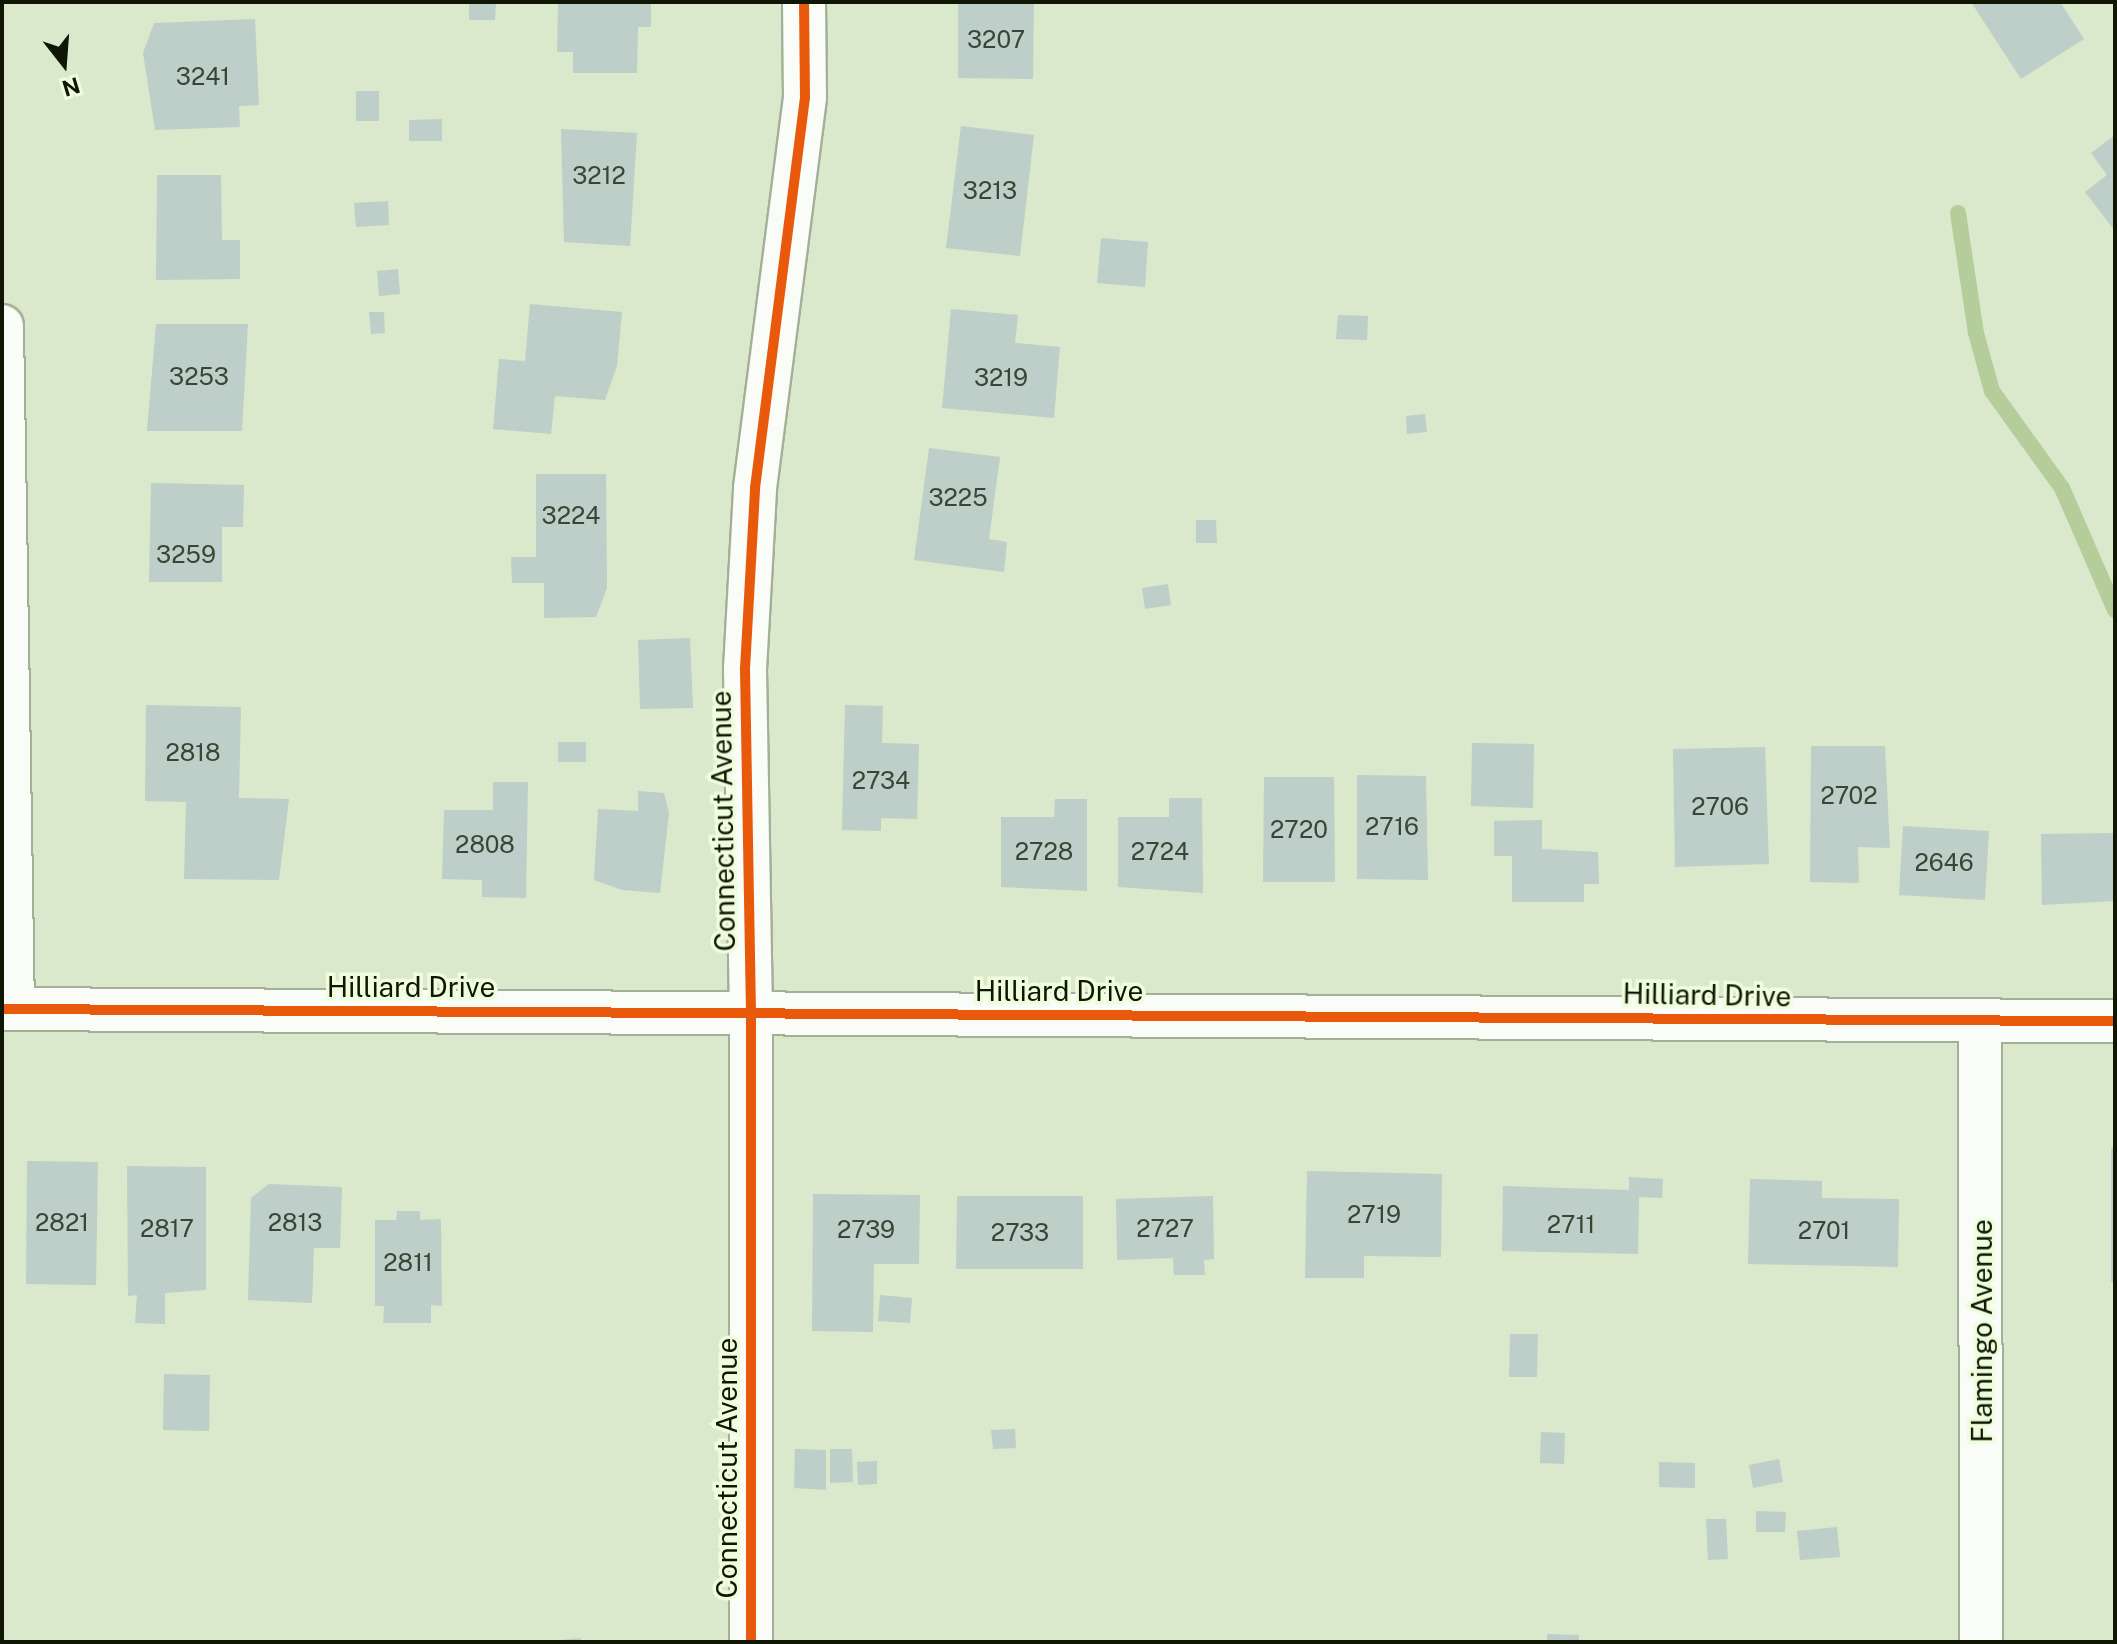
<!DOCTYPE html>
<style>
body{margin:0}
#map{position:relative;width:2117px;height:1644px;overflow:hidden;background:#dae8cb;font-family:"Public Sans",sans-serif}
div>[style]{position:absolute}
.stream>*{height:16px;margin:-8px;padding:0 8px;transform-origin:8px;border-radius:8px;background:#b5cd9b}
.building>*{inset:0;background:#becec9}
.roads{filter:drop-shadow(2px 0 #a4af98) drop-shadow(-2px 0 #a4af98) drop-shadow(0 2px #a4af98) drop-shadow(0 -2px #a4af98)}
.minor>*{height:42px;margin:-21px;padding:0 21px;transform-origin:21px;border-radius:21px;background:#f9fcf7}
.cycleway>*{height:10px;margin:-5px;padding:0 5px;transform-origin:5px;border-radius:5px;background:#e8590c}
span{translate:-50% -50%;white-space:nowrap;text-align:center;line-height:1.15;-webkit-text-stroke:7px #eefedd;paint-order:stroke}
.number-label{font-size:24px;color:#3b4535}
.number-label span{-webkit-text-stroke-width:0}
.street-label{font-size:28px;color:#0f1704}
.frame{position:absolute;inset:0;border:4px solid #0f1704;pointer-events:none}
.north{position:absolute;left:24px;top:24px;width:80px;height:80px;-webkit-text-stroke:6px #eefedd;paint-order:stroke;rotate:163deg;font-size:22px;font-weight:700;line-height:32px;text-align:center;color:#0f1704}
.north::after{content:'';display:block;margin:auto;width:28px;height:36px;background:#0f1704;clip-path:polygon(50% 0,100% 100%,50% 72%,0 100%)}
</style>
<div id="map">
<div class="stream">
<div style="left:1958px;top:213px;width:121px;rotate:81.5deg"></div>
<div style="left:1976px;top:333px;width:60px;rotate:74.6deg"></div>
<div style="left:1992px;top:391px;width:120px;rotate:54.2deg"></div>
<div style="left:2062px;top:488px;width:133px;rotate:66.5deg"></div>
</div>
<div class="building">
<div style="clip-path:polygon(469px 2px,496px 2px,495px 20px,469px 20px)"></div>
<div style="clip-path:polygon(558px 2px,651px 2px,651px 27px,638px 27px,637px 73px,573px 73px,573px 52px,557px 52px)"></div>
<div style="clip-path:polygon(958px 2px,1034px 2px,1033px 79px,958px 78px)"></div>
<div style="clip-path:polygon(1971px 2px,2060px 2px,2084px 39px,2021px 79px)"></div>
<div style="clip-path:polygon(255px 19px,259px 105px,239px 106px,240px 127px,155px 130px,143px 53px,154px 23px)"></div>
<div style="clip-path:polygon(356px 91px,379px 91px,379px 121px,356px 121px)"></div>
<div style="clip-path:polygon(442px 119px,442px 141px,409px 141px,409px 120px)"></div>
<div style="clip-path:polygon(961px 126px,1034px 135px,1020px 256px,946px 248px)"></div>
<div style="clip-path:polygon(561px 129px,637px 133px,630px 246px,564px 242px)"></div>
<div style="clip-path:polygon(2115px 135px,2115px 231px,2085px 192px,2107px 175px,2091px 153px)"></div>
<div style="clip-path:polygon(157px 175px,221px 175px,222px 240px,240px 240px,240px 279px,156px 280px)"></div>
<div style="clip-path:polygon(388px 201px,389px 225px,356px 227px,354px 203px)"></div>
<div style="clip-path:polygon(1101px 238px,1148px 242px,1145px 287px,1097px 283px)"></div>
<div style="clip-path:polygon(398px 269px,400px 294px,379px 296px,377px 271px)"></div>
<div style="clip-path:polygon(530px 304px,622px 312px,617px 366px,605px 400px,555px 396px,551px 434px,493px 429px,499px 359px,525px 361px)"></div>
<div style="clip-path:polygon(951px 309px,1018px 315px,1015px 343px,1060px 347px,1054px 418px,942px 408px)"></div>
<div style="clip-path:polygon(369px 312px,384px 312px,385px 333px,371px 334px)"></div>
<div style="clip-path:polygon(1338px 315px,1368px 316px,1367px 340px,1336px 339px)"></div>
<div style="clip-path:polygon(156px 324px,248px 324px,242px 431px,147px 431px)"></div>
<div style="clip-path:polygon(1425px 414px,1427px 432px,1407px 434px,1406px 416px)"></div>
<div style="clip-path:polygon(929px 448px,1000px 457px,989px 539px,1007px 542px,1004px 572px,914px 560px)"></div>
<div style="clip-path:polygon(536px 474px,606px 474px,607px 588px,596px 617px,544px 618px,544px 583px,512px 583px,511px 557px,536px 557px)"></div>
<div style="clip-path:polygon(151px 483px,244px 485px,243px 527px,222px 527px,222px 582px,149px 582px)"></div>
<div style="clip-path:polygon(1196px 520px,1216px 520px,1217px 543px,1196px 543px)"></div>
<div style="clip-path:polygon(1168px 584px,1171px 605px,1145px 609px,1142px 588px)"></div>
<div style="clip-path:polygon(690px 638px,693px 708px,640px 709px,638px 640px)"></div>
<div style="clip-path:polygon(146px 705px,241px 707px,239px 798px,289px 799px,279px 880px,184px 879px,186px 802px,145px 801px)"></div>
<div style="clip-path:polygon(845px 705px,883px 706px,882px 743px,919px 744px,917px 819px,881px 818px,881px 831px,842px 830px)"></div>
<div style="clip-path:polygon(558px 742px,586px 742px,586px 762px,558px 762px)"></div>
<div style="clip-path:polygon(1472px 743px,1534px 744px,1533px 808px,1471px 806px)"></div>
<div style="clip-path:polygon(1811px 746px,1885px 746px,1890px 848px,1858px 847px,1859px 883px,1810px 882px)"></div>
<div style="clip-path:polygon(1765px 747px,1769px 864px,1675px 867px,1673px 749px)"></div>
<div style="clip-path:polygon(1357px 775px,1426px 776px,1428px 880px,1357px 879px)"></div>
<div style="clip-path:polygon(1264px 777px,1334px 777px,1335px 882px,1263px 882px)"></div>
<div style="clip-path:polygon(493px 782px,528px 782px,526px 898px,482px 897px,482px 880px,442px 879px,444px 810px,493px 810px)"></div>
<div style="clip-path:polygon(638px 791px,664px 793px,669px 813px,660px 893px,622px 890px,594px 880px,598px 809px,638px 811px)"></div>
<div style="clip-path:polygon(1169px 798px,1202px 798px,1203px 893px,1118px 887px,1118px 817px,1169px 817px)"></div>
<div style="clip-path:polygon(1055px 799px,1087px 799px,1087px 891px,1001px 887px,1001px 817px,1054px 817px)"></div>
<div style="clip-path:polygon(1542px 820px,1542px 849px,1598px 852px,1599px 884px,1584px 884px,1584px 902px,1512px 902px,1512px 856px,1494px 856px,1494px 821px)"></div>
<div style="clip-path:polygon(1903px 826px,1989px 831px,1985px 900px,1899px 895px)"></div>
<div style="clip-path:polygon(2115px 833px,2115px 901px,2042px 905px,2041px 834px)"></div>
<div style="clip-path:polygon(2115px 1147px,2115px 1282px,2111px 1282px,2111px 1148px)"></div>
<div style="clip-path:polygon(27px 1161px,98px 1162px,96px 1285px,26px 1284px)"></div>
<div style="clip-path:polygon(127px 1166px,206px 1167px,206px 1290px,165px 1293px,165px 1324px,135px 1323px,137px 1295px,128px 1296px)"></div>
<div style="clip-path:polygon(1307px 1171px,1442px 1174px,1441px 1257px,1364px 1256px,1364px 1278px,1305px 1278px)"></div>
<div style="clip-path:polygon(1629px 1177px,1663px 1179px,1662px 1198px,1639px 1197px,1638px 1254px,1502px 1251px,1503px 1186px,1629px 1190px)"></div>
<div style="clip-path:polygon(1750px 1179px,1822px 1181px,1822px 1198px,1899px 1199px,1898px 1267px,1748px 1264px)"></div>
<div style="clip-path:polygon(269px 1184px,342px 1187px,340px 1248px,314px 1248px,312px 1303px,248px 1300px,251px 1198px)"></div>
<div style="clip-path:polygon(813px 1194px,920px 1195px,919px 1264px,874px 1264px,873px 1332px,812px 1331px)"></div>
<div style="clip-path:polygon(957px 1196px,1083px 1196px,1083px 1269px,956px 1269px)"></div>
<div style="clip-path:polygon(1213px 1196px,1214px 1259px,1204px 1260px,1205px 1275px,1174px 1275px,1173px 1258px,1117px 1260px,1116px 1199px)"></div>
<div style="clip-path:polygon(397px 1211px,420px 1211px,420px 1220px,441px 1219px,442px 1306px,431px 1305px,431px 1323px,383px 1323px,384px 1306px,375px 1306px,375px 1220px,396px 1220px)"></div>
<div style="clip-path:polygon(880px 1295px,912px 1298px,910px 1323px,878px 1321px)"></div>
<div style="clip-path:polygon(1510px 1334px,1538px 1334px,1537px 1377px,1509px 1377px)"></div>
<div style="clip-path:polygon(164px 1374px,210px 1375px,209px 1431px,163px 1430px)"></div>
<div style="clip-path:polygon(1015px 1429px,1016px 1448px,993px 1449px,991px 1430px)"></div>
<div style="clip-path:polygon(1541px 1432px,1565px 1433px,1564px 1464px,1540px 1463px)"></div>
<div style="clip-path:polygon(795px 1449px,826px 1450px,826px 1490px,794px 1488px)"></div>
<div style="clip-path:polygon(830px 1449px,852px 1449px,853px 1482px,830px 1483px)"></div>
<div style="clip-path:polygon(1779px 1459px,1783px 1482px,1753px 1488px,1749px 1465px)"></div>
<div style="clip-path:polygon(877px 1461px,877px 1484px,858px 1485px,857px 1462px)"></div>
<div style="clip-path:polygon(1659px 1462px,1695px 1463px,1695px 1488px,1659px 1487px)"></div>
<div style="clip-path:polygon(1756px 1511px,1786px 1512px,1785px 1532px,1756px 1532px)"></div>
<div style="clip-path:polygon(1706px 1519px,1726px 1519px,1728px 1559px,1708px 1560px)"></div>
<div style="clip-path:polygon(1837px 1527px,1840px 1557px,1800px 1560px,1797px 1531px)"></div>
<div style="clip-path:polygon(1547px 1634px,1579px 1635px,1579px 1642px,1547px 1642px)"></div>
<div style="clip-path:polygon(581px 1638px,581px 1642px,560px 1642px,560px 1640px)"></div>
</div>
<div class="roads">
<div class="minor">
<div style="left:2px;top:326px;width:683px;rotate:89.08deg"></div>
<div style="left:2px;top:1009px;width:2113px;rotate:0.33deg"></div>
<div style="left:1980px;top:1021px;width:621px;rotate:89.91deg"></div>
<div style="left:751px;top:1642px;width:629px;rotate:-90deg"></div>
<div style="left:751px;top:1013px;width:344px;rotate:-91deg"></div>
<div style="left:745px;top:669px;width:181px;rotate:-86.8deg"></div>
<div style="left:755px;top:488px;width:394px;rotate:-82.7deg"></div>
<div style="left:805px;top:97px;width:95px;rotate:-90.6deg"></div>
</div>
</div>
<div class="cycleway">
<div style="left:2px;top:1009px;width:2113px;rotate:0.33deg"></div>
<div style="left:751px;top:1642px;width:629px;rotate:-90deg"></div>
<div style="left:751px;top:1013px;width:344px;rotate:-91deg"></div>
<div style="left:745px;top:669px;width:181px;rotate:-86.8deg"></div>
<div style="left:755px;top:488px;width:394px;rotate:-82.7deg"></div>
<div style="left:805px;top:97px;width:95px;rotate:-90.6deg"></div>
</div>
<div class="number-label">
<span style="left:996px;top:40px">3207</span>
<span style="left:203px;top:77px">3241</span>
<span style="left:599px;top:176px">3212</span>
<span style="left:990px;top:191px">3213</span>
<span style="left:199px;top:377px">3253</span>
<span style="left:1001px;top:378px">3219</span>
<span style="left:958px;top:498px">3225</span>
<span style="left:571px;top:516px">3224</span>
<span style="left:186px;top:555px">3259</span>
<span style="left:193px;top:753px">2818</span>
<span style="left:881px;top:781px">2734</span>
<span style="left:1849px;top:796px">2702</span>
<span style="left:1720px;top:807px">2706</span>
<span style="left:1392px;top:827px">2716</span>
<span style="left:1299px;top:830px">2720</span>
<span style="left:485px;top:845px">2808</span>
<span style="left:1044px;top:852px">2728</span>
<span style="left:1160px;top:852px">2724</span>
<span style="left:1944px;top:863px">2646</span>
<span style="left:1374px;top:1215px">2719</span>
<span style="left:62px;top:1223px">2821</span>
<span style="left:295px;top:1223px">2813</span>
<span style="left:1571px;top:1225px">2711</span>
<span style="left:167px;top:1229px">2817</span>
<span style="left:1165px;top:1229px">2727</span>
<span style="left:866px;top:1230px">2739</span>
<span style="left:1824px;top:1231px">2701</span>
<span style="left:1020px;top:1233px">2733</span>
<span style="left:408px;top:1263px">2811</span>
</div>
<div class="street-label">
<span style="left:723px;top:821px;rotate:-91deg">Connecticut Avenue</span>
<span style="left:411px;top:987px">Hilliard Drive</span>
<span style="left:1059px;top:991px">Hilliard Drive</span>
<span style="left:1707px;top:995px;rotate:1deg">Hilliard Drive</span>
<span style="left:1982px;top:1331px;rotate:-90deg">Flamingo Avenue</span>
<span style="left:727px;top:1468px;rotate:-90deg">Connecticut Avenue</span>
</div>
<div class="frame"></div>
<div class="north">N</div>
</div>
